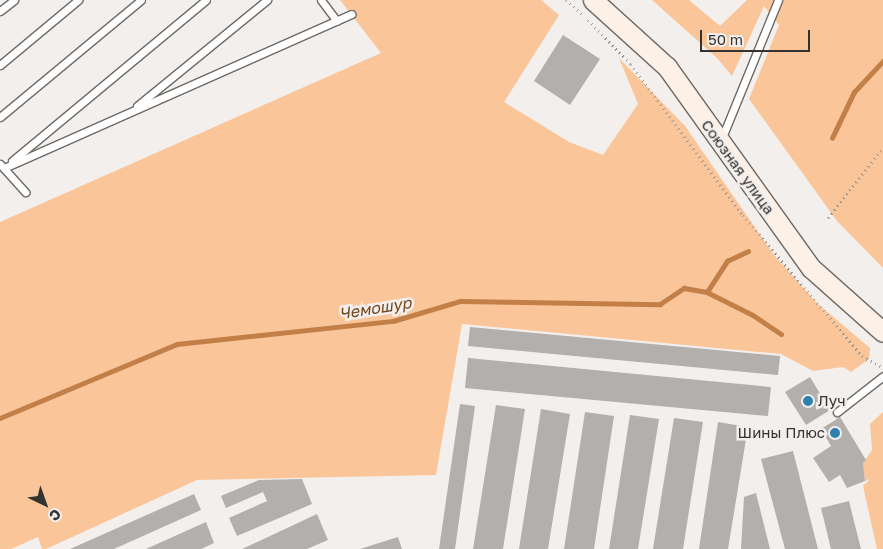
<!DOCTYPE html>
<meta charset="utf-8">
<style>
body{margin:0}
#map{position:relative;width:883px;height:549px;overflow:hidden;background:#f3efec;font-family:"Golos Text",sans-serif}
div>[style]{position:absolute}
.green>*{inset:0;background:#fbc59a}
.stream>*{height:4.5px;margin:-2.25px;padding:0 2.25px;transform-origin:2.25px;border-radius:2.25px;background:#c28048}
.building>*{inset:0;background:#b3afac}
.path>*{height:2.5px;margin-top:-1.25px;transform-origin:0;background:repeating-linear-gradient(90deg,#959391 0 1px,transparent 0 5px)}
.roads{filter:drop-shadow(1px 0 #6c6966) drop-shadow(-1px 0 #6c6966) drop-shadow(0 1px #6c6966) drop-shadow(0 -1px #6c6966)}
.service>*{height:7px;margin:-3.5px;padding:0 3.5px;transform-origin:3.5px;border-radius:3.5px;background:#fff}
.secondary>*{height:19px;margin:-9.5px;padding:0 9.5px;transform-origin:9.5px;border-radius:9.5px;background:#fdf0e6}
.dots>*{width:14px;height:14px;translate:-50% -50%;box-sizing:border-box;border:2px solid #f3efec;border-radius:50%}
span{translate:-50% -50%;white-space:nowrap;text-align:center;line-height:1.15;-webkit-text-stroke:5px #f3efec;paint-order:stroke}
.street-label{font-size:15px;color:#343332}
.poi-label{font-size:15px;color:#343332}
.left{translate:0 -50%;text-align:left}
.right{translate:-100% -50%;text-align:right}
.water-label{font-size:16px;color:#73461c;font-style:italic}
.north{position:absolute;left:20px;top:479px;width:50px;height:50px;-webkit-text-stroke:4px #f3efec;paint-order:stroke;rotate:138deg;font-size:14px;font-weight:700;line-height:20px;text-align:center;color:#343332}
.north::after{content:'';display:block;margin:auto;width:18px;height:22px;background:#343332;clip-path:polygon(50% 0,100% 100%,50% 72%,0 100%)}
.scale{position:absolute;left:700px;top:30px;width:110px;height:22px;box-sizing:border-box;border:2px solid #343332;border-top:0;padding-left:6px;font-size:15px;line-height:18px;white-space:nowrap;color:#343332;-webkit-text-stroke:4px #f3efec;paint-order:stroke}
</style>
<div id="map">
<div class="green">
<div style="clip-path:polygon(340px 0,541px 0,559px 15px,504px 102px,569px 142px,603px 155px,638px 104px,619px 58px,685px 126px,774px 255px,818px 304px,870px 348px,869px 359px,851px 372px,843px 367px,813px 371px,781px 354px,462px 324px,436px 475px,197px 480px,46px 549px,42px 549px,38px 537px,11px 549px,0 549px,0 222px,381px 53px)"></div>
<div style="clip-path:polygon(652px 0,689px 0,720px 26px,747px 0,883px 0,883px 268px,837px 221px,749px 99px,779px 25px,764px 6px,732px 76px,717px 58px)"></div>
<div style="clip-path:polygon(883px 412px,883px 549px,877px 549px,863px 486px,870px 479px,865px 481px,863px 463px,872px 450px,870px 424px)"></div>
</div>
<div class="stream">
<div style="left:832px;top:138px;width:51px;rotate:-64.4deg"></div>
<div style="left:854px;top:92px;width:42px;rotate:-46.9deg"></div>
<div style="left:707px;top:292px;width:37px;rotate:-57deg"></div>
<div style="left:727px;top:261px;width:23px;rotate:-25deg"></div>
<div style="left:0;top:418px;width:192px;rotate:-22.7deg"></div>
<div style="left:177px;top:344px;width:217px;rotate:-6.1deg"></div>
<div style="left:393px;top:321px;width:70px;rotate:-16.6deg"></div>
<div style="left:460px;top:301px;width:200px;rotate:0.9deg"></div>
<div style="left:660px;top:304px;width:29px;rotate:-34deg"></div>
<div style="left:684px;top:288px;width:23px;rotate:10deg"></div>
<div style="left:707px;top:292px;width:51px;rotate:26.6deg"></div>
<div style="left:753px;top:315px;width:34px;rotate:34deg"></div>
</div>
<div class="building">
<div style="clip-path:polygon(563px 35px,600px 59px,570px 105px,534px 81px)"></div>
<div style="clip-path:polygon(470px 327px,780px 356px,778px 375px,468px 346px)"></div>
<div style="clip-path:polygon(468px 358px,771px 387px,768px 416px,465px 388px)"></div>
<div style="clip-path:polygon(810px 377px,830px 410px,806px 425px,785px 392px)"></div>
<div style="clip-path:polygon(460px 404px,475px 406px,455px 549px,439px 549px)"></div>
<div style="clip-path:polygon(496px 405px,525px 409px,503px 549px,473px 549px)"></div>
<div style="clip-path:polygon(541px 409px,570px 414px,548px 549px,519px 549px)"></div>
<div style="clip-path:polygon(585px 412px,614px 416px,594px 549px,564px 549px)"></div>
<div style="clip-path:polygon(630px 415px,659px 419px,638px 549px,609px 549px)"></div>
<div style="clip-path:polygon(840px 417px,866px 460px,863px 463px,865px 481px,847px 488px,840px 475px,829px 482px,813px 458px,831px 446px,821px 429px)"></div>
<div style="clip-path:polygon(674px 418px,703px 422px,683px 549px,653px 549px)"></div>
<div style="clip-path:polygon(718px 422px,748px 427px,728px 549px,699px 549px)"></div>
<div style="clip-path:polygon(793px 451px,818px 549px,785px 549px,761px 459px)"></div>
<div style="clip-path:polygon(302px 479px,312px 504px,237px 536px,229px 518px,267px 501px,263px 492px,226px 508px,221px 496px,259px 480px)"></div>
<div style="clip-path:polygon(756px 493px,770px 549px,741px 549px,744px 497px)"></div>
<div style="clip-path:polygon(194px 494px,201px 510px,114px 549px,70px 549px)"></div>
<div style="clip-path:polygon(849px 501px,861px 549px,831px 549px,821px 508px)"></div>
<div style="clip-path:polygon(317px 514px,328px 540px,307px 549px,242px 549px)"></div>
<div style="clip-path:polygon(206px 522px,214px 543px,201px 549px,146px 549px)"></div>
<div style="clip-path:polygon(398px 537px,402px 549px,360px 549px)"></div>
</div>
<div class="path">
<div style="left:566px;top:0;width:21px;rotate:41deg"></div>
<div style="left:588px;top:20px;width:62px;rotate:45.7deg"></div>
<div style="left:631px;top:64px;width:188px;rotate:53.4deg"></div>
<div style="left:743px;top:215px;width:185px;rotate:49.8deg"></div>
<div style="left:862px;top:356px;width:21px;rotate:29deg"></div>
<div style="left:828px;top:218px;width:89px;rotate:-51.8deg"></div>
</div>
<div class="roads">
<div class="service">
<div style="left:321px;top:0;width:26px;rotate:53deg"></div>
<div style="left:0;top:11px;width:18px;rotate:-38deg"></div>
<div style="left:0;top:65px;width:102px;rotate:-39.8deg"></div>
<div style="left:137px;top:106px;width:168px;rotate:-39.2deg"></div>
<div style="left:0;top:117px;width:183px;rotate:-39.7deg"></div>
<div style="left:721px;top:140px;width:151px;rotate:-67.8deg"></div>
<div style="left:12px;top:161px;width:252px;rotate:-39.7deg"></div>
<div style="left:0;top:164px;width:38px;rotate:48deg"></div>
<div style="left:4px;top:168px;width:380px;rotate:-23.9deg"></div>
<div style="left:837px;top:412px;width:58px;rotate:-38deg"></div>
</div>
<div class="secondary">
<div style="left:593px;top:0;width:100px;rotate:42.2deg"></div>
<div style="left:667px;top:67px;width:247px;rotate:54.4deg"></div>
<div style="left:811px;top:268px;width:96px;rotate:41.6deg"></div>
</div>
</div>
<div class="dots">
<div style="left:808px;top:401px;background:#2f7fb0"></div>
<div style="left:835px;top:433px;background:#2f7fb0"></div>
</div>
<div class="street-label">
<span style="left:738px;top:167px;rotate:54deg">Союзная улица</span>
</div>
<div class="poi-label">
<span class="left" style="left:818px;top:401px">Луч</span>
<span class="right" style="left:825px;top:433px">Шины Плюс</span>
</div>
<div class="water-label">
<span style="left:375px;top:308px;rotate:-9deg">Чемошур</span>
</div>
<div class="north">С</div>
<div class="scale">50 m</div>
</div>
